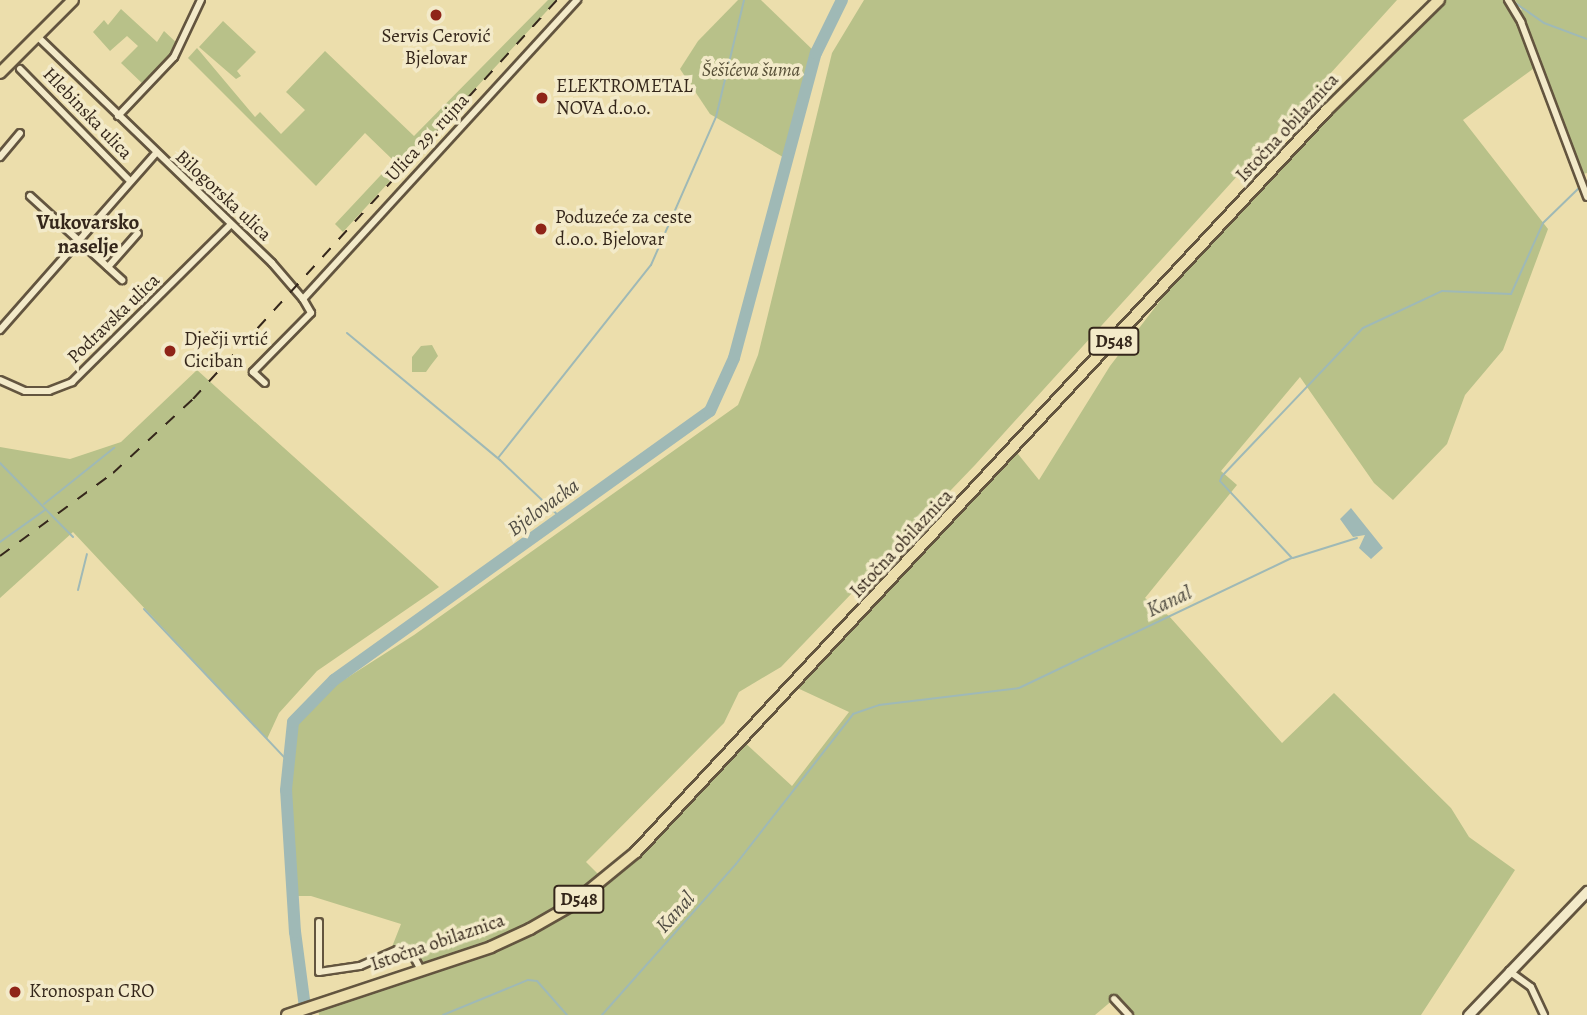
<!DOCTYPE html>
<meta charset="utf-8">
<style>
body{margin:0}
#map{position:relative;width:1587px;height:1015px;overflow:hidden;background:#ecdeac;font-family:Alegreya,serif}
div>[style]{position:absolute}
.green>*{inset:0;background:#b8c189}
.water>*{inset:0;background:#9fb9b6}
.stream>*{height:2px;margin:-1px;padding:0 1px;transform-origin:1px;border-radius:1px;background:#9fb9b6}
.river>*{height:12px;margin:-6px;padding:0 6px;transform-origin:6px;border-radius:6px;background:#9fb9b6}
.roads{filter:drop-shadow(2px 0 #63553f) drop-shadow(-2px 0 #63553f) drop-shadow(0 2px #63553f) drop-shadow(0 -2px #63553f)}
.minor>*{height:6px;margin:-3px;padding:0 3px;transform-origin:3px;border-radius:3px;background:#f3eac9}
.secondary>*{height:9px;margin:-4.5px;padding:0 4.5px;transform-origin:4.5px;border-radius:4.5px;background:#f3eac9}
.primary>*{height:10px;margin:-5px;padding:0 5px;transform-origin:5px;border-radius:5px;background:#ecdeac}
.rail>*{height:2px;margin-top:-1px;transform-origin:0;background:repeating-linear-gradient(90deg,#35271b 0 12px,transparent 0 24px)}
.dots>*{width:19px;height:19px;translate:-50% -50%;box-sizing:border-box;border:4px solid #f3eac9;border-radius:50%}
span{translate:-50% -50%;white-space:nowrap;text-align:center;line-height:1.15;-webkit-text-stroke:7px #f3eac9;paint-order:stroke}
.shield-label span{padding:2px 5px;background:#f3eac9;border:2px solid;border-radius:5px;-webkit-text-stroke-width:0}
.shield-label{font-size:18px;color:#35271b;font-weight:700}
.poi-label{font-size:19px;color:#35271b}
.left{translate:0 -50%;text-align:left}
.park-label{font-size:19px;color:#564e36;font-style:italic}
.street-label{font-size:19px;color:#35271b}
.neighbourhood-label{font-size:21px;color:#35271b;font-weight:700}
.water-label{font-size:21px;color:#504c42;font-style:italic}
</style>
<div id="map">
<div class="green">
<div style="clip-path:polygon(548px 0,557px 0,343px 232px,335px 224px,394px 161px,365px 133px,316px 186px,188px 58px,197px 48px,255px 117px,260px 112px,281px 134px,305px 110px,286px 92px,325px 51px,414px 136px)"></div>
<div style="clip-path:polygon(738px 0,761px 0,816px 53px,788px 160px,710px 114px,680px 69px,698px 41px)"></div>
<div style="clip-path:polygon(864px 0,1397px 0,975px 465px,781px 667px,739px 692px,724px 723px,586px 862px,603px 879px,743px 741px,792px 786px,849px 712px,793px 686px,1014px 449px,1039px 480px,1110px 366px,1209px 237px,1439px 0,1506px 0,1515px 11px,1522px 10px,1515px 0,1587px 0,1587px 173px,1579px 175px,1537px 66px,1463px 120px,1548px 229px,1503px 350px,1465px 395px,1447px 444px,1393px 500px,1374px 483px,1300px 377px,1221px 471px,1237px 485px,1145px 598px,1169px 616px,1282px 743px,1334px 693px,1451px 808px,1469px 837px,1515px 870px,1421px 1015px,1129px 1015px,1114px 999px,1095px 1015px,319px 1015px,317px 1002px,424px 969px,417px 955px,398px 948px,390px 952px,401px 924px,311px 896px,292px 896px,286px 790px,293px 722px,309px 702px,414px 635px,738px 405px,758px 355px,832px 53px)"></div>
<div style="clip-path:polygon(121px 9px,157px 42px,164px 31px,180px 46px,146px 87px,121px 63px,138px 46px,127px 36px,110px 51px,93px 32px,104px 20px,108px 25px)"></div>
<div style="clip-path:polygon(223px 21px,256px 52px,237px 71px,241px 76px,236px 79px,199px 47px)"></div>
<div style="clip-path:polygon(432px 345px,438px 356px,431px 365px,426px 372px,412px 372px,412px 357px,421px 346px)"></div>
<div style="clip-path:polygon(197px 370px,439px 587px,317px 671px,279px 713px,267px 739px,73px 532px,0 598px,0 447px,70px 459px,121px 442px)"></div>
</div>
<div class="water">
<div style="clip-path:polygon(1351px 508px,1383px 548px,1371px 559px,1359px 548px,1365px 535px,1353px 537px,1340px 519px)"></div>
</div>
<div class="stream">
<div style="left:1511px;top:0;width:40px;rotate:34.9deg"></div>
<div style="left:1544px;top:23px;width:46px;rotate:20.4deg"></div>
<div style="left:347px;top:333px;width:199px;rotate:39.7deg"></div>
<div style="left:500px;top:460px;width:86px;rotate:43.6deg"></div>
<div style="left:498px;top:458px;width:246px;rotate:-51.6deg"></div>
<div style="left:651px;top:265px;width:162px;rotate:-66.3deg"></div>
<div style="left:716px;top:117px;width:120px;rotate:-76.5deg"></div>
<div style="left:0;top:463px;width:104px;rotate:45.4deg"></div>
<div style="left:44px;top:504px;width:90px;rotate:-38.7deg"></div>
<div style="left:0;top:542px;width:55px;rotate:-35.4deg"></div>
<div style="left:1293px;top:558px;width:67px;rotate:-17.4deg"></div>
<div style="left:78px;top:590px;width:37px;rotate:-76deg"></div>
<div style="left:144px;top:609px;width:208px;rotate:46.6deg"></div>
<div style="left:443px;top:1015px;width:92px;rotate:-22.4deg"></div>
<div style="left:528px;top:980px;width:9px;rotate:6deg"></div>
<div style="left:537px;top:981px;width:45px;rotate:48.6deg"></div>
<div style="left:602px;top:1015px;width:202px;rotate:-48.4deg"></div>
<div style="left:736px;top:864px;width:190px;rotate:-52deg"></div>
<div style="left:853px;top:714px;width:28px;rotate:-19deg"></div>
<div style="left:879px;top:705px;width:141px;rotate:-6.9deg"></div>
<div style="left:1019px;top:688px;width:302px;rotate:-25.5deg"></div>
<div style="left:1292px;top:558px;width:105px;rotate:-133.1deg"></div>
<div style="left:1220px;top:481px;width:5px;rotate:-68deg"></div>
<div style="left:1222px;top:476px;width:204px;rotate:-46.4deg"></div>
<div style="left:1363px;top:328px;width:87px;rotate:-25.1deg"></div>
<div style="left:1442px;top:291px;width:69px;rotate:2.5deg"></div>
<div style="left:1511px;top:294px;width:78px;rotate:-65.7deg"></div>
<div style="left:1543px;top:223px;width:53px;rotate:-44.2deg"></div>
</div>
<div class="river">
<div style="left:306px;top:1015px;width:84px;rotate:-97.5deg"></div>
<div style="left:295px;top:932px;width:142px;rotate:-93.6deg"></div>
<div style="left:286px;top:790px;width:68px;rotate:-84.1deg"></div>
<div style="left:293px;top:722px;width:59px;rotate:-45.7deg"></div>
<div style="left:334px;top:680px;width:462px;rotate:-35.6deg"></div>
<div style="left:710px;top:411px;width:58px;rotate:-65.6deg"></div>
<div style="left:734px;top:358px;width:316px;rotate:-75deg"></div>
<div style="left:816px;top:53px;width:59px;rotate:-63.9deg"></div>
</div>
<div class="roads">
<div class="minor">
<div style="left:1508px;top:0;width:26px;rotate:59deg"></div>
<div style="left:1521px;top:22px;width:187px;rotate:69.3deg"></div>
<div style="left:38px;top:37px;width:325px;rotate:44deg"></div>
<div style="left:272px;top:263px;width:48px;rotate:49.3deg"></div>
<div style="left:303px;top:299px;width:16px;rotate:60deg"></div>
<div style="left:311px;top:313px;width:83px;rotate:134.5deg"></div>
<div style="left:253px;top:372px;width:16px;rotate:43deg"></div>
<div style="left:20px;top:69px;width:157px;rotate:45.5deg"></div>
<div style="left:118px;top:116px;width:81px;rotate:-46.5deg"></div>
<div style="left:174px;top:57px;width:63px;rotate:-64.7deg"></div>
<div style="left:0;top:157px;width:31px;rotate:-50deg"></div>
<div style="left:30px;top:196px;width:125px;rotate:42.4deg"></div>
<div style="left:108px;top:267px;width:45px;rotate:-48.6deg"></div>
<div style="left:303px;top:299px;width:406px;rotate:-47.5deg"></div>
<div style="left:0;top:330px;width:235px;rotate:-48.6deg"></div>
<div style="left:0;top:380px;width:27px;rotate:24deg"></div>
<div style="left:25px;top:391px;width:24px"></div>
<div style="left:49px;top:391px;width:25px;rotate:-21deg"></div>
<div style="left:72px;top:382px;width:224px;rotate:-44.8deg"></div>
<div style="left:319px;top:922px;width:50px;rotate:90deg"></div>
<div style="left:319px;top:972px;width:41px;rotate:-8.3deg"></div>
<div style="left:360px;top:966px;width:40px;rotate:-23.4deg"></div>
<div style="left:397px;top:950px;width:17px;rotate:17deg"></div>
<div style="left:413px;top:955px;width:17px;rotate:62deg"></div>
<div style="left:1509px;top:971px;width:27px;rotate:36deg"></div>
<div style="left:1531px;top:987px;width:31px;rotate:65deg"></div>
<div style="left:1114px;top:999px;width:22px;rotate:47deg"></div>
</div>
<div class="secondary">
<div style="left:1468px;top:1015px;width:172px;rotate:-46.2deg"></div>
</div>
<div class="primary">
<div style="left:0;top:73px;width:103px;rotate:-45deg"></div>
<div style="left:287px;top:1015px;width:215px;rotate:-18.4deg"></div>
<div style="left:491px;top:947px;width:43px;rotate:-24.8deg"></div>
<div style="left:530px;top:929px;width:46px;rotate:-29.9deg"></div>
<div style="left:570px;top:906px;width:85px;rotate:-39.3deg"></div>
<div style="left:636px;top:852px;width:1014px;rotate:-47.04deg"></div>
<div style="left:1327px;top:110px;width:157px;rotate:-44.5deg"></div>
</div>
</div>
<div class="rail">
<div style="left:0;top:556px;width:140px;rotate:-36.3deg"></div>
<div style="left:113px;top:473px;width:109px;rotate:-42.8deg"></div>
<div style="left:193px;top:399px;width:540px;rotate:-47.63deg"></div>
</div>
<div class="dots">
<div style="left:436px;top:15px;background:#8f2418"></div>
<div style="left:542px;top:98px;background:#8f2418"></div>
<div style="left:541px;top:229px;background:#8f2418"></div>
<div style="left:170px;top:351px;background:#8f2418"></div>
<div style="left:15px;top:992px;background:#8f2418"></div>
</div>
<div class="shield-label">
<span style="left:1114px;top:341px">D548</span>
<span style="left:579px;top:899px">D548</span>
</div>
<div class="poi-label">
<span style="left:436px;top:48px">Servis Cerović<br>Bjelovar</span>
<span class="left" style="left:556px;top:98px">ELEKTROMETAL<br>NOVA d.o.o.</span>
<span class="left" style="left:555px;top:229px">Poduzeće za ceste<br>d.o.o. Bjelovar</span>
<span class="left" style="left:184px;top:351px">Dječji vrtić<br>Ciciban</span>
<span class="left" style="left:29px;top:992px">Kronospan CRO</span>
</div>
<div class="park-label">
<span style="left:751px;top:71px">Šešićeva šuma</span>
</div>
<div class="street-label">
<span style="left:87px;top:114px;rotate:46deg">Hlebinska ulica</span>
<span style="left:1288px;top:128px;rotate:-47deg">Istočna obilaznica</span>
<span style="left:428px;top:138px;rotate:-47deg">Ulica 29. rujna</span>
<span style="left:223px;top:196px;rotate:43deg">Bilogorska ulica</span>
<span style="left:114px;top:319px;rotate:-44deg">Podravska ulica</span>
<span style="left:902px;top:544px;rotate:-47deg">Istočna obilaznica</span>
<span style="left:438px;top:943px;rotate:-19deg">Istočna obilaznica</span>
</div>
<div class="neighbourhood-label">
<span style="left:88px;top:234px">Vukovarsko<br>naselje</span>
</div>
<div class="water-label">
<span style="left:543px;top:507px;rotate:-36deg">Bjelovacka</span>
<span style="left:1169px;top:601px;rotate:-25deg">Kanal</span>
<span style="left:675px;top:912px;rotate:-48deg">Kanal</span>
</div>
</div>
